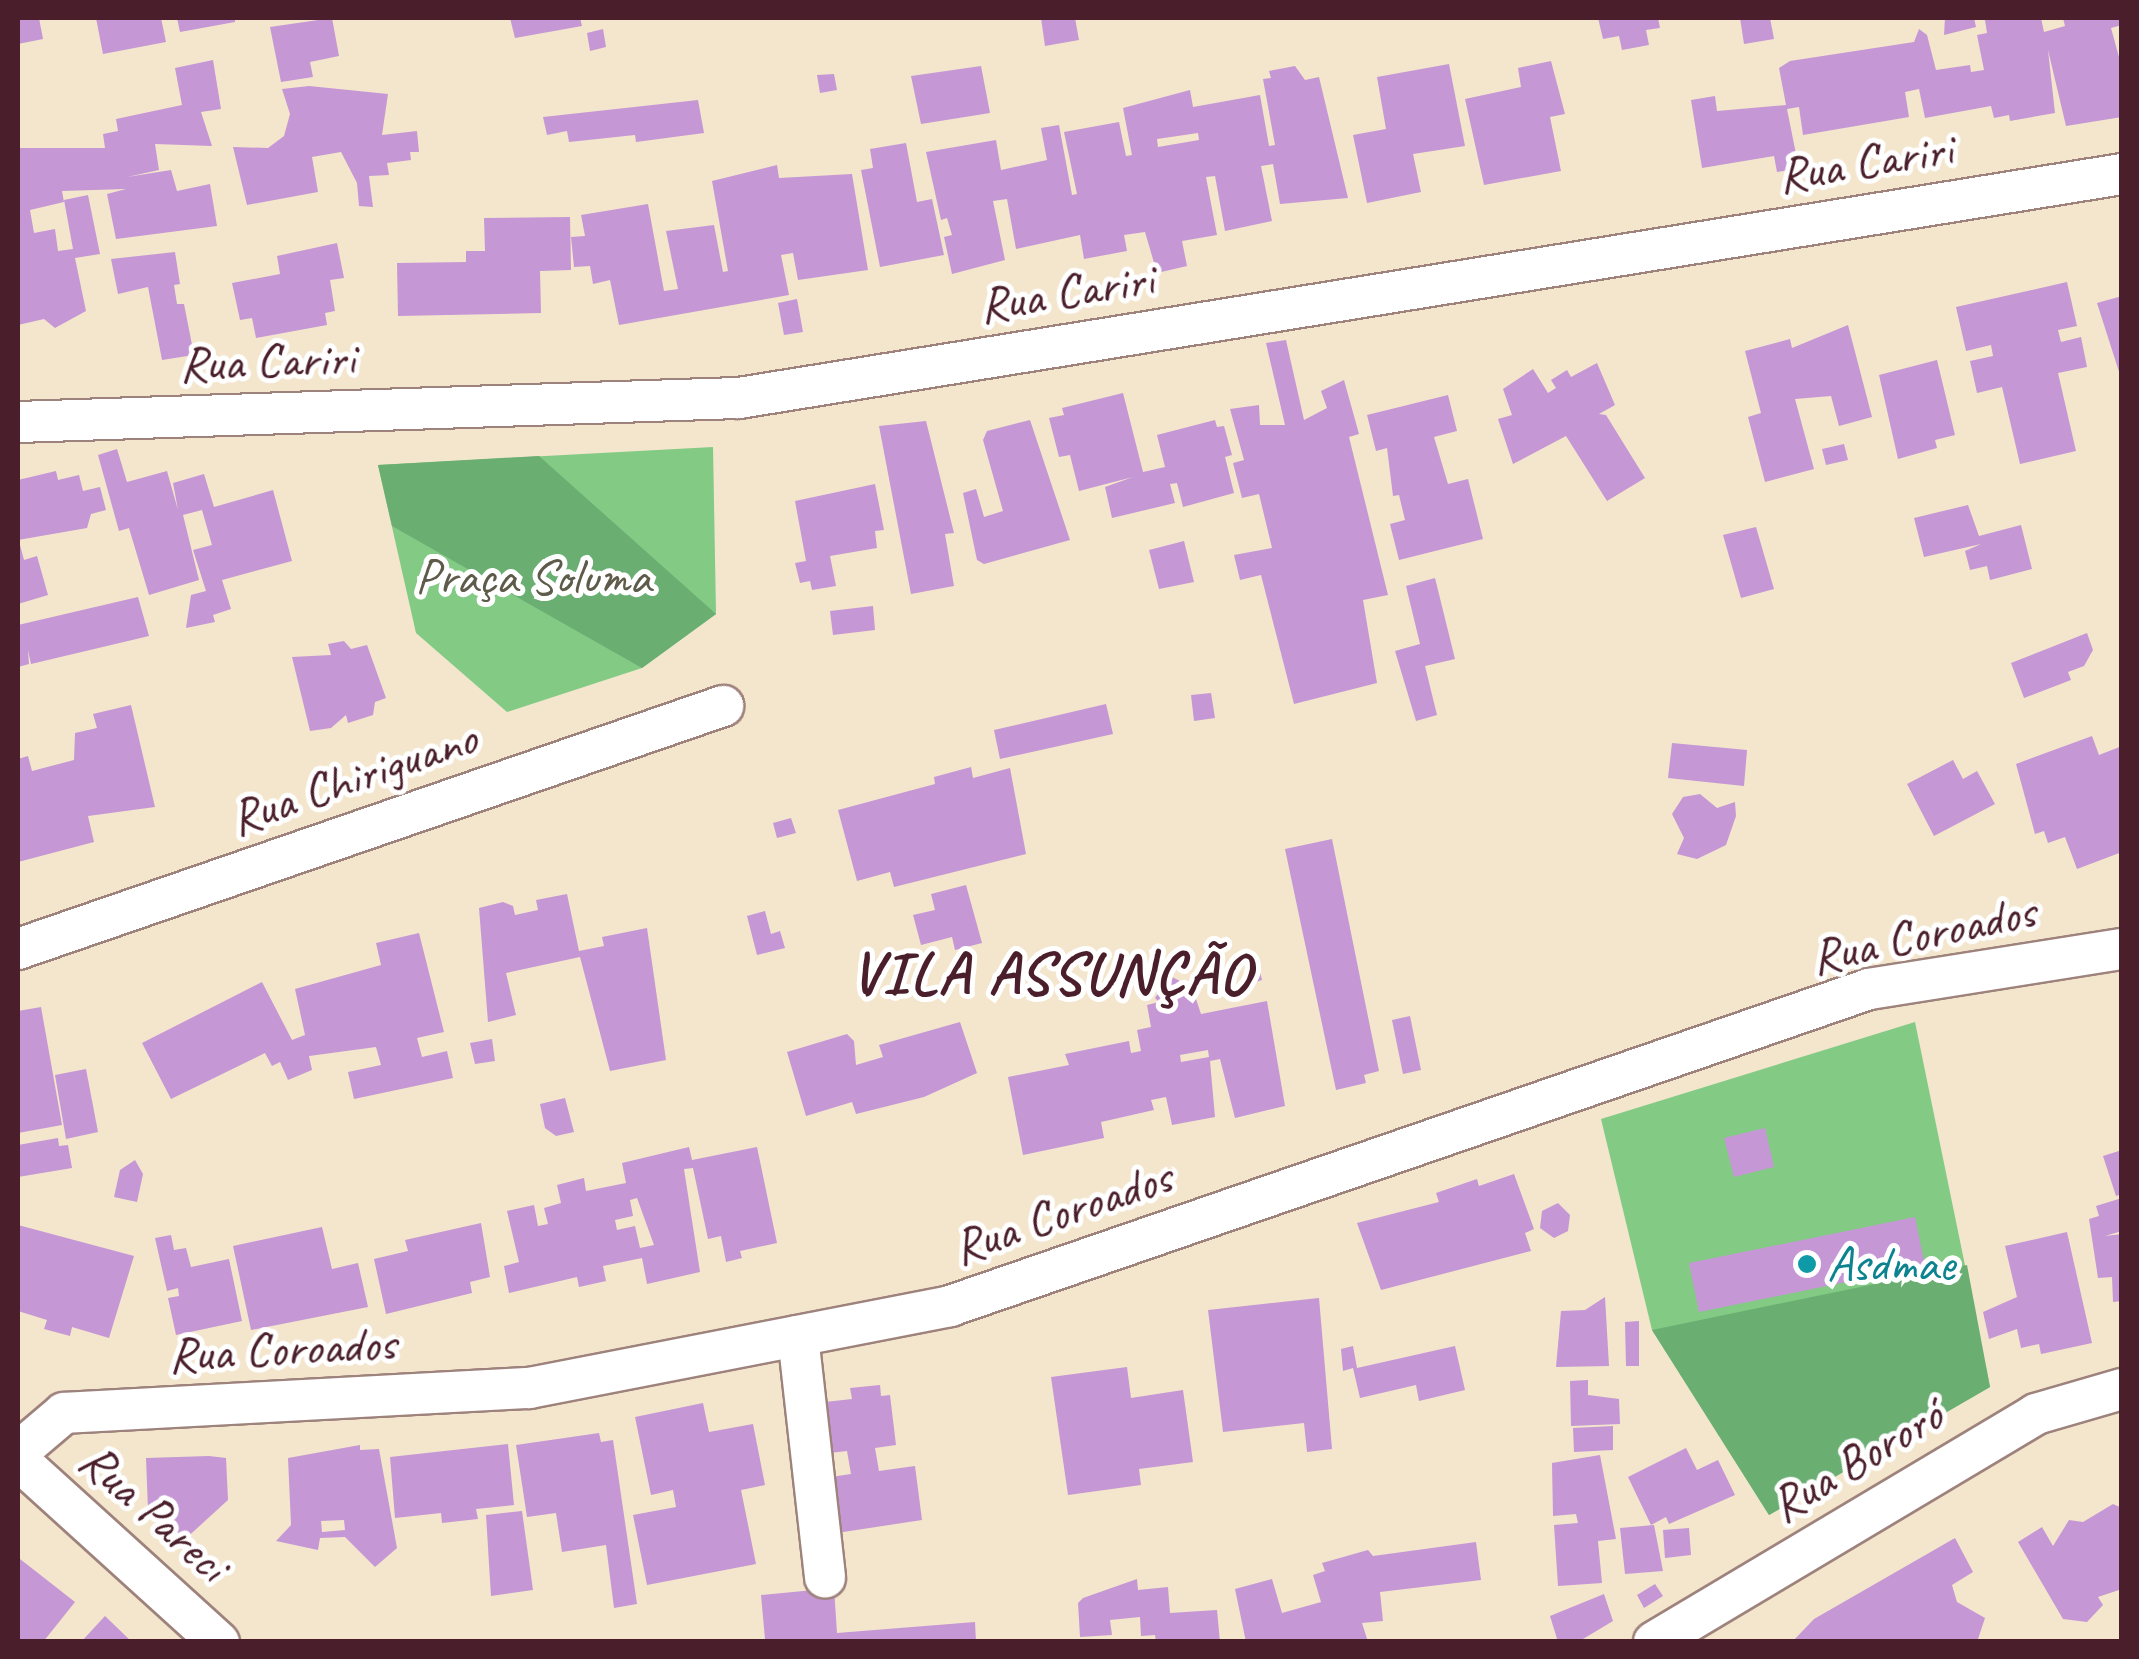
<!DOCTYPE html>
<meta charset="utf-8">
<style>
body{margin:0}
#map{position:relative;width:2139px;height:1659px;overflow:hidden;background:#f3e6cd;font-family:Caveat,sans-serif}
div>[style]{position:absolute}
.green>*{inset:0;background:#83ca85}
.forest>*{inset:0;background:#6aae72}
.building>*{inset:0;background:#c597d5}
.roads{filter:drop-shadow(2px 0 #9e827c) drop-shadow(-2px 0 #9e827c) drop-shadow(0 2px #9e827c) drop-shadow(0 -2px #9e827c)}
.minor>*{height:40px;margin:-20px;padding:0 20px;transform-origin:20px;border-radius:20px;background:#fff}
.dots>*{width:28px;height:28px;translate:-50% -50%;box-sizing:border-box;border:5px solid #fff;border-radius:50%}
span{translate:-50% -50%;white-space:nowrap;text-align:center;line-height:1.15;-webkit-text-stroke:10px #fff;paint-order:stroke}
.street-label{font-size:50px;color:#4a1f2b}
.park-label{font-size:50px;color:#5e5b4a}
.culture-label{font-size:50px;color:#0d838f}
.left{translate:0 -50%;text-align:left}
.district-label{font-size:60px;color:#4a1f2b;font-weight:700;letter-spacing:2.5px}
.frame{position:absolute;inset:0;border:20px solid #4a1f2b;pointer-events:none}
</style>
<div id="map">
<div class="green">
<div style="clip-path:polygon(713px 447px,716px 614px,642px 668px,507px 712px,416px 633px,378px 465px)"></div>
<div style="clip-path:polygon(1915px 1022px,1990px 1387px,1769px 1515px,1652px 1330px,1601px 1119px)"></div>
</div>
<div class="forest">
<div style="clip-path:polygon(539px 456px,716px 614px,642px 668px,392px 526px,378px 465px)"></div>
<div style="clip-path:polygon(1967px 1265px,1990px 1387px,1769px 1515px,1652px 1330px)"></div>
</div>
<div class="building">
<div style="clip-path:polygon(18px 18px,39px 18px,43px 39px,18px 44px)"></div>
<div style="clip-path:polygon(96px 18px,161px 18px,166px 42px,103px 54px)"></div>
<div style="clip-path:polygon(177px 18px,235px 18px,235px 22px,180px 32px)"></div>
<div style="clip-path:polygon(332px 18px,339px 56px,310px 62px,313px 77px,281px 82px,270px 27px)"></div>
<div style="clip-path:polygon(510px 18px,580px 18px,582px 26px,515px 38px)"></div>
<div style="clip-path:polygon(1041px 18px,1075px 18px,1079px 40px,1045px 46px)"></div>
<div style="clip-path:polygon(1598px 18px,1658px 18px,1660px 28px,1646px 30px,1649px 45px,1622px 50px,1619px 36px,1603px 39px)"></div>
<div style="clip-path:polygon(1740px 18px,1770px 18px,1774px 39px,1744px 44px)"></div>
<div style="clip-path:polygon(1945px 18px,1974px 18px,1976px 27px,1944px 35px)"></div>
<div style="clip-path:polygon(2041px 18px,2044px 32px,2065px 26px,2063px 18px,2122px 18px,2122px 25px,2111px 28px,2122px 68px,2122px 117px,2066px 126px,2048px 50px,2055px 113px,2010px 121px,2009px 115px,1994px 118px,1991px 106px,1925px 118px,1919px 89px,1905px 92px,1909px 117px,1803px 135px,1799px 107px,1787px 109px,1799px 169px,1777px 172px,1774px 156px,1702px 168px,1691px 100px,1715px 96px,1717px 111px,1786px 105px,1779px 68px,1790px 61px,1914px 42px,1919px 29px,1927px 35px,1936px 70px,1970px 65px,1971px 72px,1984px 70px,1977px 35px,1987px 33px,1985px 20px)"></div>
<div style="clip-path:polygon(603px 29px,606px 47px,590px 51px,587px 33px)"></div>
<div style="clip-path:polygon(213px 60px,221px 109px,201px 112px,212px 146px,155px 144px,159px 170px,127px 177px,171px 170px,177px 191px,210px 184px,217px 226px,116px 239px,107px 194px,126px 189px,62px 191px,64px 202px,30px 210px,34px 233px,55px 229px,58px 251px,73px 249px,64px 200px,88px 195px,100px 254px,75px 258px,86px 311px,55px 328px,44px 319px,18px 325px,18px 148px,105px 148px,103px 134px,118px 131px,116px 119px,182px 105px,175px 68px)"></div>
<div style="clip-path:polygon(1551px 61px,1565px 114px,1550px 117px,1561px 171px,1484px 185px,1465px 99px,1521px 87px,1518px 68px)"></div>
<div style="clip-path:polygon(1449px 64px,1465px 146px,1413px 154px,1421px 192px,1367px 203px,1353px 135px,1386px 129px,1377px 77px)"></div>
<div style="clip-path:polygon(981px 66px,990px 113px,921px 124px,911px 76px)"></div>
<div style="clip-path:polygon(evenodd,1295px 66px,1305px 80px,1319px 77px,1348px 198px,1280px 204px,1273px 164px,1261px 166px,1272px 221px,1225px 231px,1215px 176px,1206px 177px,1217px 235px,1182px 241px,1187px 266px,1157px 273px,1145px 232px,1124px 235px,1127px 251px,1084px 259px,1080px 235px,1016px 249px,1007px 199px,993px 201px,1005px 260px,952px 274px,944px 237px,952px 235px,947px 218px,941px 220px,926px 152px,996px 140px,1001px 170px,1047px 160px,1041px 128px,1059px 125px,1072px 195px,1077px 194px,1064px 132px,1119px 122px,1126px 156px,1132px 155px,1123px 108px,1190px 90px,1193px 107px,1260px 95px,1269px 146px,1275px 145px,1263px 79px,1271px 78px,1269px 71px,1295px 66px,1198px 133px,1199px 140px,1158px 147px,1157px 139px,1198px 133px)"></div>
<div style="clip-path:polygon(834px 74px,837px 90px,820px 93px,817px 75px)"></div>
<div style="clip-path:polygon(309px 86px,388px 94px,382px 135px,417px 131px,419px 152px,410px 152px,411px 160px,387px 163px,389px 175px,369px 176px,373px 207px,359px 206px,357px 183px,341px 152px,312px 157px,318px 192px,247px 205px,233px 147px,268px 148px,284px 136px,290px 114px,282px 89px)"></div>
<div style="clip-path:polygon(698px 100px,704px 133px,636px 142px,635px 135px,569px 142px,567px 131px,547px 135px,543px 117px)"></div>
<div style="clip-path:polygon(906px 143px,917px 202px,932px 199px,944px 255px,880px 267px,861px 170px,873px 168px,870px 149px)"></div>
<div style="clip-path:polygon(777px 165px,779px 178px,852px 174px,868px 270px,798px 280px,793px 253px,781px 255px,789px 295px,619px 325px,610px 280px,593px 284px,590px 266px,574px 267px,571px 237px,585px 236px,581px 215px,648px 204px,664px 291px,678px 289px,666px 231px,714px 225px,723px 272px,728px 271px,712px 181px)"></div>
<div style="clip-path:polygon(570px 217px,571px 270px,540px 271px,541px 313px,398px 316px,397px 263px,466px 262px,466px 251px,485px 251px,484px 218px)"></div>
<div style="clip-path:polygon(337px 243px,344px 278px,330px 280px,335px 311px,325px 313px,327px 325px,256px 338px,252px 318px,240px 320px,232px 283px,280px 274px,277px 256px)"></div>
<div style="clip-path:polygon(175px 252px,180px 284px,174px 285px,177px 304px,184px 304px,194px 355px,162px 360px,148px 287px,118px 294px,111px 259px)"></div>
<div style="clip-path:polygon(2067px 282px,2077px 326px,2058px 330px,2061px 342px,2081px 337px,2087px 367px,2058px 373px,2076px 451px,2020px 464px,2002px 387px,1977px 393px,1970px 361px,1993px 356px,1991px 345px,1966px 351px,1956px 307px)"></div>
<div style="clip-path:polygon(2122px 296px,2122px 378px,2121px 378px,2097px 303px)"></div>
<div style="clip-path:polygon(797px 299px,803px 332px,784px 335px,778px 303px)"></div>
<div style="clip-path:polygon(1848px 325px,1872px 417px,1839px 426px,1831px 396px,1795px 399px,1814px 469px,1765px 482px,1748px 417px,1761px 413px,1745px 351px,1790px 339px,1792px 348px)"></div>
<div style="clip-path:polygon(1286px 340px,1304px 420px,1327px 408px,1321px 391px,1344px 380px,1359px 434px,1349px 437px,1388px 595px,1363px 600px,1377px 683px,1294px 704px,1261px 575px,1240px 580px,1234px 555px,1272px 548px,1259px 494px,1242px 498px,1233px 463px,1244px 460px,1230px 409px,1259px 405px,1260px 425px,1285px 425px,1266px 343px)"></div>
<div style="clip-path:polygon(1937px 360px,1955px 435px,1935px 440px,1937px 448px,1898px 459px,1879px 375px)"></div>
<div style="clip-path:polygon(1597px 363px,1615px 405px,1599px 414px,1606px 415px,1645px 478px,1607px 501px,1566px 436px,1513px 464px,1498px 419px,1512px 415px,1503px 389px,1533px 369px,1548px 393px,1556px 388px,1551px 380px,1567px 370px,1571px 377px)"></div>
<div style="clip-path:polygon(1123px 393px,1143px 472px,1165px 467px,1157px 435px,1215px 420px,1217px 427px,1224px 426px,1232px 455px,1225px 457px,1234px 493px,1183px 507px,1177px 483px,1170px 484px,1175px 503px,1112px 518px,1105px 487px,1133px 477px,1079px 491px,1070px 455px,1059px 457px,1049px 418px,1064px 415px,1062px 408px)"></div>
<div style="clip-path:polygon(1448px 395px,1457px 431px,1434px 437px,1448px 484px,1468px 479px,1483px 539px,1399px 560px,1390px 524px,1405px 520px,1399px 495px,1393px 496px,1387px 448px,1376px 451px,1367px 415px)"></div>
<div style="clip-path:polygon(1030px 420px,1070px 540px,984px 564px,977px 560px,963px 493px,976px 489px,984px 517px,1003px 511px,983px 440px,987px 431px)"></div>
<div style="clip-path:polygon(926px 421px,954px 533px,945px 534px,954px 586px,911px 594px,879px 426px)"></div>
<div style="clip-path:polygon(1844px 444px,1848px 460px,1826px 465px,1822px 449px)"></div>
<div style="clip-path:polygon(117px 449px,127px 482px,167px 471px,178px 510px,173px 483px,204px 474px,214px 507px,273px 490px,292px 561px,222px 580px,231px 609px,213px 615px,215px 622px,186px 628px,191px 595px,206px 591px,193px 550px,212px 545px,202px 510px,183px 515px,199px 580px,149px 595px,129px 528px,119px 531px,98px 455px)"></div>
<div style="clip-path:polygon(56px 471px,58px 480px,79px 475px,83px 491px,100px 487px,106px 510px,91px 514px,87px 528px,18px 540px,18px 480px)"></div>
<div style="clip-path:polygon(875px 484px,884px 530px,875px 531px,877px 548px,830px 556px,836px 586px,812px 590px,810px 581px,800px 583px,795px 563px,806px 561px,795px 501px)"></div>
<div style="clip-path:polygon(1968px 505px,1979px 536px,2021px 525px,2032px 569px,1990px 580px,1987px 566px,1970px 570px,1965px 551px,1981px 544px,1924px 557px,1914px 518px)"></div>
<div style="clip-path:polygon(1756px 527px,1774px 589px,1741px 598px,1723px 535px)"></div>
<div style="clip-path:polygon(19px 541px,24px 560px,37px 556px,48px 595px,18px 604px)"></div>
<div style="clip-path:polygon(1184px 541px,1194px 582px,1159px 589px,1149px 550px)"></div>
<div style="clip-path:polygon(1435px 578px,1455px 659px,1425px 666px,1437px 715px,1416px 721px,1395px 651px,1420px 644px,1406px 586px)"></div>
<div style="clip-path:polygon(138px 597px,149px 636px,31px 664px,28px 650px,29px 664px,18px 667px,18px 625px)"></div>
<div style="clip-path:polygon(873px 606px,875px 630px,833px 635px,830px 611px)"></div>
<div style="clip-path:polygon(2087px 633px,2093px 650px,2084px 666px,2068px 672px,2071px 680px,2024px 698px,2011px 663px)"></div>
<div style="clip-path:polygon(344px 641px,351px 649px,367px 645px,386px 698px,375px 702px,373px 715px,348px 723px,346px 715px,331px 728px,310px 731px,292px 657px,331px 655px,328px 644px)"></div>
<div style="clip-path:polygon(1211px 693px,1215px 718px,1194px 721px,1191px 695px)"></div>
<div style="clip-path:polygon(1106px 704px,1113px 734px,1000px 759px,994px 730px)"></div>
<div style="clip-path:polygon(131px 705px,155px 807px,88px 816px,94px 842px,18px 862px,18px 759px,28px 756px,32px 771px,74px 760px,75px 733px,97px 728px,93px 714px)"></div>
<div style="clip-path:polygon(2092px 736px,2099px 755px,2122px 746px,2122px 852px,2077px 869px,2065px 837px,2048px 843px,2044px 831px,2035px 834px,2016px 764px)"></div>
<div style="clip-path:polygon(1672px 743px,1747px 750px,1744px 786px,1668px 778px)"></div>
<div style="clip-path:polygon(1953px 760px,1963px 779px,1977px 771px,1995px 804px,1934px 836px,1907px 784px)"></div>
<div style="clip-path:polygon(971px 767px,973px 778px,1010px 768px,1026px 854px,894px 887px,890px 872px,857px 881px,838px 810px,935px 784px,934px 777px)"></div>
<div style="clip-path:polygon(1700px 794px,1717px 808px,1735px 802px,1736px 816px,1726px 845px,1697px 859px,1677px 854px,1684px 838px,1672px 814px,1683px 797px)"></div>
<div style="clip-path:polygon(791px 818px,796px 833px,777px 838px,773px 823px)"></div>
<div style="clip-path:polygon(1332px 839px,1379px 1071px,1364px 1075px,1366px 1083px,1336px 1090px,1285px 849px)"></div>
<div style="clip-path:polygon(966px 885px,982px 943px,955px 950px,952px 937px,921px 945px,913px 915px,935px 910px,931px 894px)"></div>
<div style="clip-path:polygon(567px 894px,579px 951px,604px 946px,602px 937px,647px 928px,666px 1060px,610px 1071px,580px 957px,506px 973px,516px 1015px,488px 1022px,479px 908px,503px 902px,513px 906px,515px 915px,538px 910px,536px 900px)"></div>
<div style="clip-path:polygon(765px 911px,771px 934px,780px 931px,785px 948px,757px 955px,747px 916px)"></div>
<div style="clip-path:polygon(419px 933px,444px 1032px,417px 1038px,422px 1057px,447px 1051px,453px 1078px,354px 1099px,348px 1072px,381px 1065px,376px 1047px,309px 1056px,312px 1070px,288px 1080px,280px 1062px,272px 1066px,265px 1053px,171px 1099px,142px 1043px,262px 982px,292px 1040px,305px 1035px,295px 989px,381px 965px,376px 943px)"></div>
<div style="clip-path:polygon(1258px 964px,1262px 980px,1250px 984px,1246px 967px)"></div>
<div style="clip-path:polygon(evenodd,1170px 976px,1192px 987px,1201px 1014px,1267px 1001px,1285px 1106px,1235px 1118px,1220px 1059px,1210px 1061px,1215px 1117px,1172px 1125px,1166px 1097px,1151px 1100px,1154px 1110px,1101px 1122px,1104px 1138px,1023px 1155px,1008px 1077px,1069px 1065px,1065px 1054px,1129px 1041px,1131px 1053px,1141px 1051px,1137px 1030px,1151px 1027px,1147px 1005px,1159px 1002px,1155px 998px,1170px 976px,1208px 1050px,1209px 1057px,1181px 1062px,1180px 1055px,1208px 1050px)"></div>
<div style="clip-path:polygon(41px 1007px,62px 1125px,18px 1133px,18px 1011px)"></div>
<div style="clip-path:polygon(1410px 1016px,1421px 1070px,1403px 1074px,1392px 1020px)"></div>
<div style="clip-path:polygon(960px 1022px,977px 1073px,924px 1097px,856px 1114px,852px 1102px,806px 1116px,787px 1052px,847px 1034px,854px 1041px,856px 1065px,883px 1057px,879px 1045px)"></div>
<div style="clip-path:polygon(492px 1039px,495px 1061px,475px 1064px,470px 1043px)"></div>
<div style="clip-path:polygon(86px 1069px,98px 1132px,66px 1139px,55px 1075px)"></div>
<div style="clip-path:polygon(565px 1098px,574px 1132px,556px 1136px,545px 1128px,540px 1104px)"></div>
<div style="clip-path:polygon(1765px 1128px,1774px 1167px,1734px 1177px,1724px 1138px)"></div>
<div style="clip-path:polygon(58px 1138px,59px 1146px,68px 1145px,72px 1168px,18px 1177px,18px 1145px)"></div>
<div style="clip-path:polygon(evenodd,689px 1147px,692px 1160px,757px 1147px,777px 1243px,740px 1251px,742px 1258px,726px 1262px,721px 1236px,708px 1239px,693px 1168px,684px 1169px,700px 1272px,647px 1284px,642px 1258px,603px 1266px,606px 1281px,579px 1287px,577px 1277px,509px 1293px,504px 1266px,519px 1262px,507px 1211px,534px 1205px,538px 1226px,548px 1224px,544px 1208px,561px 1203px,557px 1185px,584px 1178px,586px 1191px,626px 1183px,622px 1163px,689px 1147px,637px 1198px,654px 1245px,640px 1248px,635px 1226px,617px 1230px,615px 1220px,633px 1216px,630px 1200px,637px 1198px)"></div>
<div style="clip-path:polygon(2122px 1150px,2122px 1194px,2116px 1196px,2103px 1156px)"></div>
<div style="clip-path:polygon(135px 1160px,143px 1174px,137px 1202px,114px 1197px,120px 1170px)"></div>
<div style="clip-path:polygon(1514px 1174px,1534px 1229px,1525px 1233px,1531px 1251px,1381px 1290px,1357px 1223px,1439px 1202px,1436px 1193px,1477px 1179px,1479px 1186px)"></div>
<div style="clip-path:polygon(2122px 1198px,2122px 1231px,2105px 1236px,2122px 1234px,2122px 1301px,2113px 1302px,2112px 1277px,2098px 1278px,2089px 1219px,2099px 1216px,2096px 1206px)"></div>
<div style="clip-path:polygon(1558px 1203px,1570px 1215px,1568px 1231px,1554px 1238px,1540px 1228px,1542px 1211px)"></div>
<div style="clip-path:polygon(1915px 1217px,1925px 1266px,1699px 1312px,1689px 1263px)"></div>
<div style="clip-path:polygon(481px 1223px,490px 1277px,470px 1282px,472px 1293px,386px 1314px,374px 1259px,408px 1251px,405px 1240px)"></div>
<div style="clip-path:polygon(18px 1225px,134px 1256px,109px 1338px,72px 1327px,70px 1336px,44px 1329px,47px 1320px,18px 1311px)"></div>
<div style="clip-path:polygon(322px 1227px,332px 1269px,358px 1263px,368px 1307px,251px 1330px,233px 1246px)"></div>
<div style="clip-path:polygon(2067px 1232px,2092px 1343px,2041px 1354px,2039px 1344px,2021px 1348px,2017px 1329px,1989px 1339px,1983px 1312px,2017px 1297px,2005px 1246px)"></div>
<div style="clip-path:polygon(171px 1235px,174px 1250px,186px 1248px,191px 1267px,229px 1259px,242px 1321px,176px 1335px,168px 1298px,179px 1296px,178px 1288px,167px 1291px,155px 1238px)"></div>
<div style="clip-path:polygon(1605px 1297px,1609px 1366px,1556px 1367px,1561px 1311px,1585px 1310px)"></div>
<div style="clip-path:polygon(1319px 1298px,1332px 1449px,1307px 1452px,1304px 1423px,1223px 1432px,1208px 1310px)"></div>
<div style="clip-path:polygon(1639px 1321px,1639px 1366px,1626px 1366px,1625px 1322px)"></div>
<div style="clip-path:polygon(1353px 1346px,1357px 1368px,1455px 1346px,1465px 1390px,1419px 1401px,1416px 1385px,1360px 1398px,1353px 1368px,1343px 1371px,1341px 1349px)"></div>
<div style="clip-path:polygon(1127px 1367px,1131px 1398px,1183px 1390px,1193px 1462px,1139px 1469px,1141px 1485px,1068px 1495px,1051px 1377px)"></div>
<div style="clip-path:polygon(1588px 1380px,1588px 1395px,1619px 1399px,1620px 1424px,1571px 1426px,1570px 1381px)"></div>
<div style="clip-path:polygon(880px 1385px,881px 1396px,890px 1395px,896px 1445px,875px 1448px,879px 1471px,915px 1466px,922px 1520px,830px 1534px,824px 1478px,851px 1474px,847px 1451px,821px 1454px,816px 1403px,852px 1399px,850px 1388px)"></div>
<div style="clip-path:polygon(703px 1403px,709px 1432px,753px 1424px,765px 1485px,741px 1490px,756px 1564px,647px 1585px,633px 1515px,676px 1507px,673px 1490px,651px 1495px,635px 1417px)"></div>
<div style="clip-path:polygon(1613px 1426px,1613px 1450px,1574px 1452px,1573px 1428px)"></div>
<div style="clip-path:polygon(599px 1433px,601px 1442px,613px 1440px,637px 1604px,614px 1608px,606px 1545px,562px 1552px,556px 1513px,527px 1517px,516px 1445px)"></div>
<div style="clip-path:polygon(508px 1444px,514px 1505px,476px 1509px,478px 1519px,442px 1523px,441px 1513px,395px 1518px,390px 1457px)"></div>
<div style="clip-path:polygon(evenodd,360px 1445px,360px 1450px,379px 1449px,397px 1548px,375px 1567px,345px 1537px,320px 1538px,318px 1550px,276px 1541px,291px 1525px,288px 1458px,360px 1445px,344px 1520px,345px 1530px,322px 1532px,321px 1521px,344px 1520px)"></div>
<div style="clip-path:polygon(1686px 1448px,1697px 1470px,1718px 1460px,1735px 1495px,1669px 1524px,1666px 1517px,1651px 1525px,1628px 1477px)"></div>
<div style="clip-path:polygon(1600px 1455px,1616px 1539px,1598px 1541px,1602px 1583px,1558px 1586px,1554px 1525px,1578px 1523px,1576px 1514px,1553px 1516px,1552px 1463px)"></div>
<div style="clip-path:polygon(209px 1456px,226px 1458px,228px 1500px,182px 1542px,148px 1510px,146px 1458px)"></div>
<div style="clip-path:polygon(2113px 1504px,2122px 1508px,2122px 1589px,2098px 1597px,2103px 1605px,2087px 1622px,2063px 1619px,2018px 1542px,2042px 1527px,2053px 1546px,2069px 1520px,2083px 1522px)"></div>
<div style="clip-path:polygon(522px 1511px,533px 1590px,491px 1596px,486px 1515px)"></div>
<div style="clip-path:polygon(1654px 1525px,1663px 1571px,1625px 1574px,1620px 1528px)"></div>
<div style="clip-path:polygon(1689px 1528px,1691px 1555px,1665px 1558px,1663px 1530px)"></div>
<div style="clip-path:polygon(1955px 1538px,1973px 1572px,1952px 1585px,1957px 1602px,1985px 1618px,1977px 1642px,1792px 1642px,1814px 1619px)"></div>
<div style="clip-path:polygon(1476px 1542px,1481px 1580px,1380px 1592px,1383px 1621px,1362px 1623px,1368px 1642px,1246px 1642px,1235px 1589px,1272px 1579px,1282px 1613px,1321px 1602px,1313px 1575px,1325px 1571px,1322px 1563px,1368px 1550px,1373px 1556px)"></div>
<div style="clip-path:polygon(20px 1559px,75px 1602px,43px 1642px,18px 1642px)"></div>
<div style="clip-path:polygon(1137px 1579px,1138px 1590px,1168px 1587px,1170px 1613px,1217px 1610px,1220px 1642px,1156px 1642px,1155px 1635px,1141px 1636px,1140px 1617px,1110px 1620px,1112px 1635px,1080px 1637px,1078px 1603px,1083px 1598px)"></div>
<div style="clip-path:polygon(1655px 1584px,1663px 1596px,1644px 1608px,1637px 1595px)"></div>
<div style="clip-path:polygon(834px 1588px,837px 1633px,975px 1622px,976px 1642px,765px 1639px,761px 1595px)"></div>
<div style="clip-path:polygon(1604px 1594px,1613px 1621px,1578px 1642px,1558px 1642px,1550px 1616px)"></div>
<div style="clip-path:polygon(105px 1616px,132px 1642px,81px 1642px)"></div>
</div>
<div class="roads">
<div class="minor">
<div style="left:18px;top:422px;width:721px;rotate:-1.91deg"></div>
<div style="left:739px;top:398px;width:1401px;rotate:-9.2deg"></div>
<div style="left:18px;top:949px;width:746px;rotate:-19.02deg"></div>
<div style="left:798px;top:1336px;width:243px;rotate:83.6deg"></div>
<div style="left:18px;top:1452px;width:60px;rotate:-40.3deg"></div>
<div style="left:64px;top:1413px;width:466px;rotate:-3.1deg"></div>
<div style="left:529px;top:1388px;width:429px;rotate:-11deg"></div>
<div style="left:950px;top:1306px;width:972px;rotate:-19.03deg"></div>
<div style="left:1869px;top:989px;width:256px;rotate:-9deg"></div>
<div style="left:18px;top:1460px;width:271px;rotate:42.2deg"></div>
<div style="left:1654px;top:1642px;width:445px;rotate:-30.8deg"></div>
<div style="left:2036px;top:1414px;width:90px;rotate:-16.2deg"></div>
</div>
</div>
<div class="dots">
<div style="left:1807px;top:1264px;background:#0f9aa8"></div>
</div>
<div class="street-label">
<span style="left:1865px;top:162px;rotate:-9deg">Rua Cariri</span>
<span style="left:1066px;top:292px;rotate:-9deg">Rua Cariri</span>
<span style="left:267px;top:361px;rotate:-2deg">Rua Cariri</span>
<span style="left:353px;top:778px;rotate:-19deg">Rua Chiriguano</span>
<span style="left:1923px;top:934px;rotate:-12deg">Rua Coroados</span>
<span style="left:1062px;top:1212px;rotate:-19deg">Rua Coroados</span>
<span style="left:282px;top:1349px;rotate:-3deg">Rua Coroados</span>
<span style="left:1856px;top:1460px;rotate:-31deg">Rua Bororó</span>
<span style="left:154px;top:1512px;rotate:42deg">Rua Pareci</span>
</div>
<div class="park-label">
<span style="left:533px;top:577px">Praça Soluma</span>
</div>
<div class="culture-label">
<span class="left" style="left:1827px;top:1264px">Asdmae</span>
</div>
<div class="district-label">
<span style="left:1051px;top:973px">VILA ASSUNÇÃO</span>
</div>
<div class="frame"></div>
</div>
